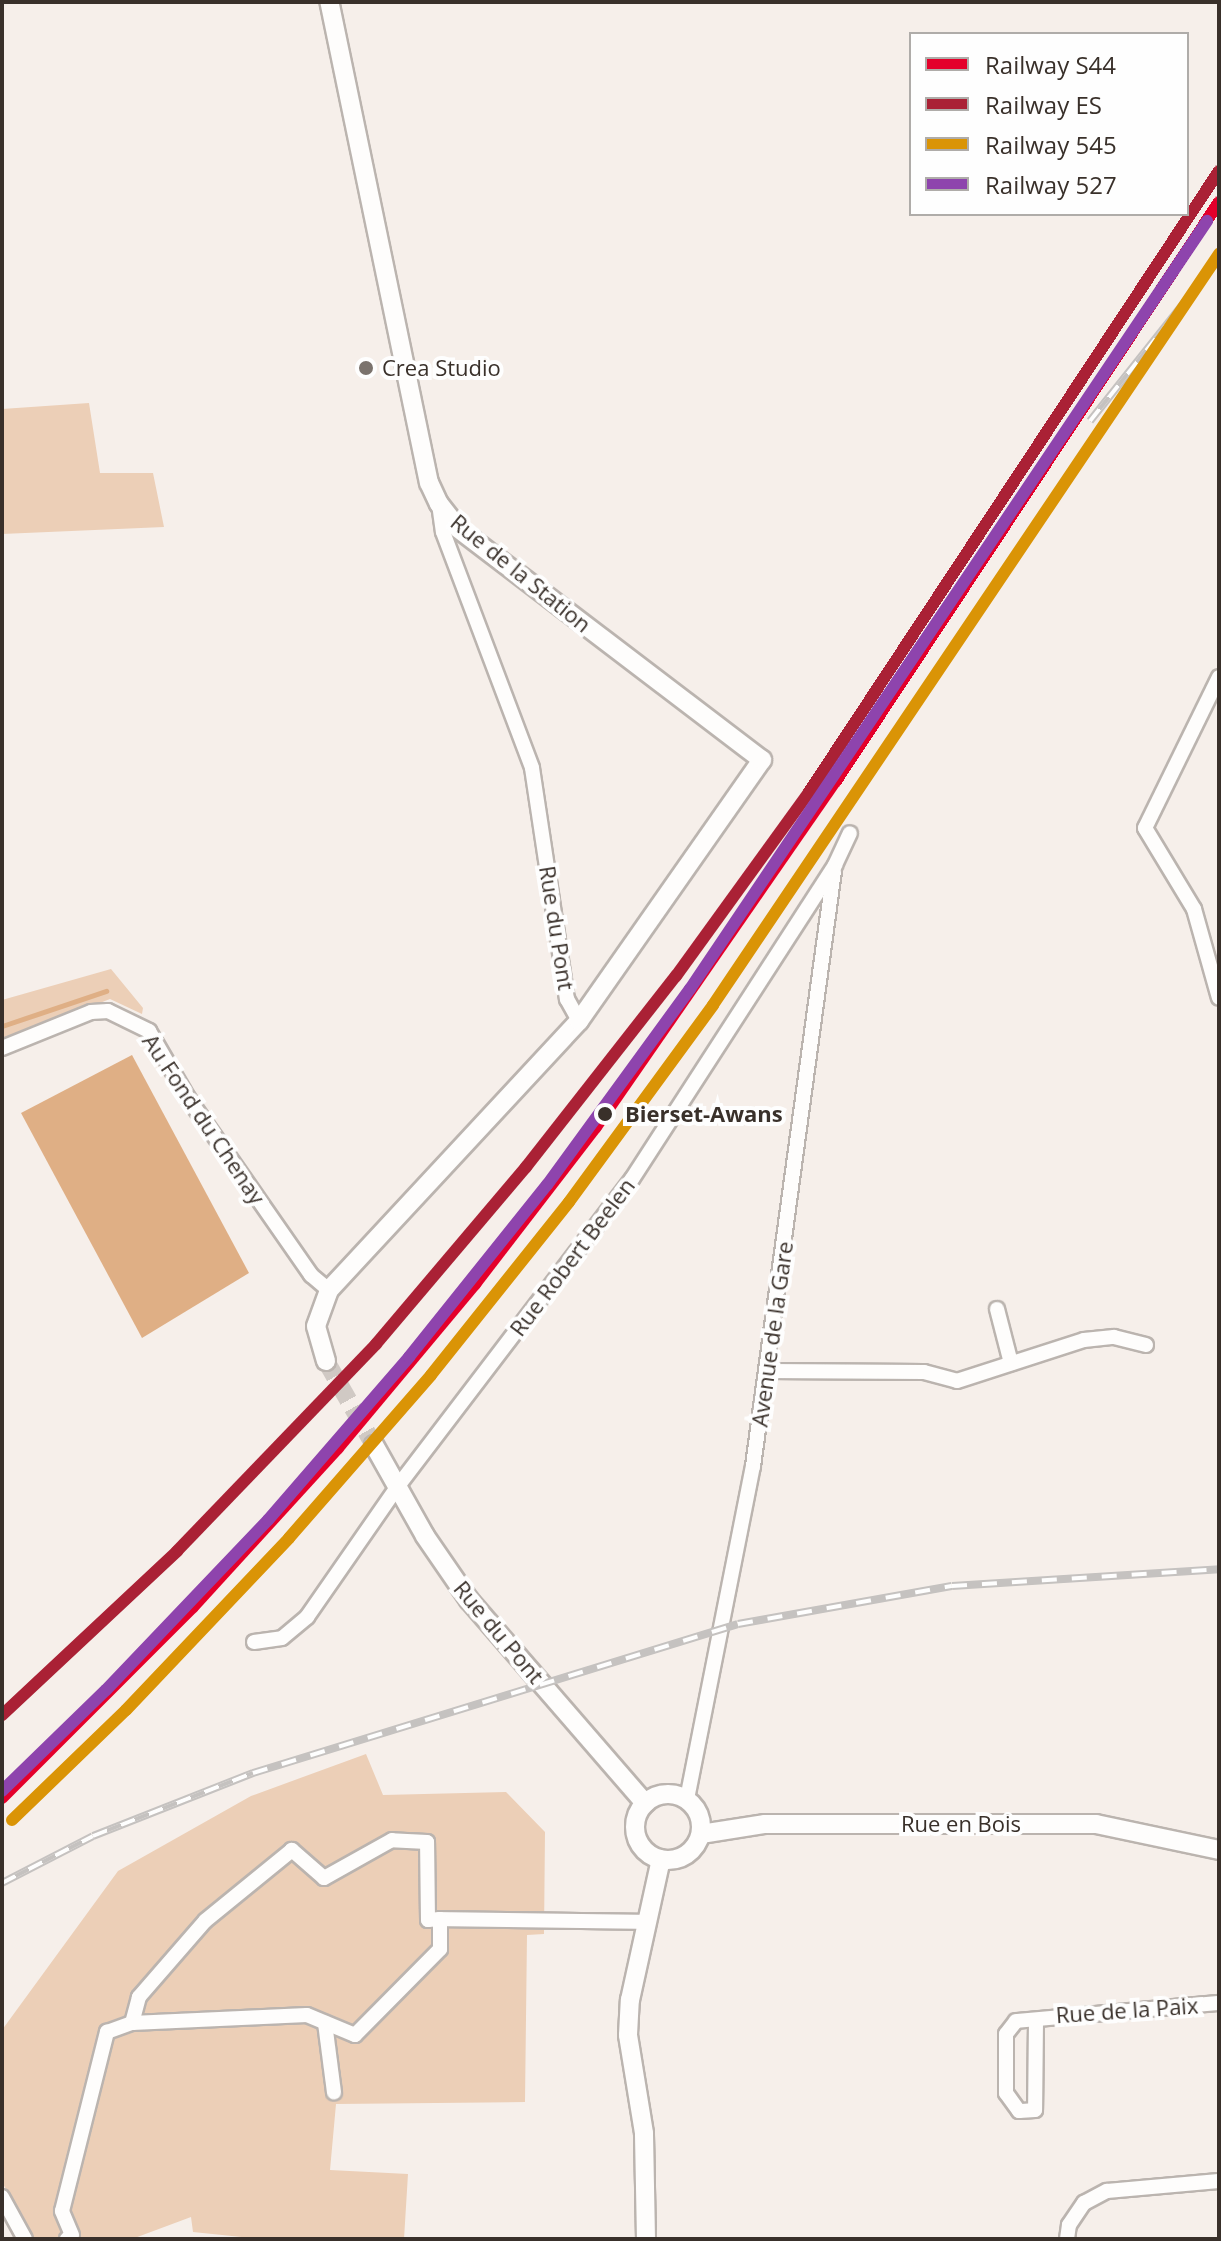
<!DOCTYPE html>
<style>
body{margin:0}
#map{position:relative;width:1221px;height:2241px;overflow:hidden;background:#f6efea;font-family:"Open Sans",sans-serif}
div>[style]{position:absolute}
.green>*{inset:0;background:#eccfb7}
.water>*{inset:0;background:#dfaf85}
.stream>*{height:5px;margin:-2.5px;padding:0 2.5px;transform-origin:2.5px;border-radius:2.5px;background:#dfaf85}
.tertiary-tunnel>*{height:18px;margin-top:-9px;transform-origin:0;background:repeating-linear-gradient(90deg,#d0c9c4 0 18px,transparent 0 27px)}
.roads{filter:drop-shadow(2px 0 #bbb4af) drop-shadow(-2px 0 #bbb4af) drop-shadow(0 2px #bbb4af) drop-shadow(0 -2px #bbb4af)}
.minor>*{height:14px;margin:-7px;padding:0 7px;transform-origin:7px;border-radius:7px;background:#fefdfc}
.tertiary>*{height:18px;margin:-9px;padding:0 9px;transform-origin:9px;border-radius:9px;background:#fefdfc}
.tertiary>.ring{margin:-9px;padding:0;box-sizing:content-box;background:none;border:18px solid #fefdfc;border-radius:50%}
.rail>*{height:8px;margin-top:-4px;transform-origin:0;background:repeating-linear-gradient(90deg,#fefefe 0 15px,#c5c2c0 0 30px);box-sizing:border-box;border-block:2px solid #c5c2c0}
.rail-1>*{height:12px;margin:-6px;padding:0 6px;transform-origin:6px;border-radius:6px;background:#e4002b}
.rail-2>*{height:12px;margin:-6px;padding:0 6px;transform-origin:6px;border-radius:6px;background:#aa2135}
.rail-3>*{height:12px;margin:-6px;padding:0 6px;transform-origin:6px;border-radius:6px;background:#da9406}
.rail-4>*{height:12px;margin:-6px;padding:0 6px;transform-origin:6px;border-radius:6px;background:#8e44ad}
.dots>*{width:22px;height:22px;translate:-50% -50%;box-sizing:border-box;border:4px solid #fefefe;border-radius:50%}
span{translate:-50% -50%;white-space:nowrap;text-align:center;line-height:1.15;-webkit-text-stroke:8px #fefefe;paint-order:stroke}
.poi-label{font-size:22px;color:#39302a}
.left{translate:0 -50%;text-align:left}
.street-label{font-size:22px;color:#39302a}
.stop-label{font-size:22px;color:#39302a;font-weight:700}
.frame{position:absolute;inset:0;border:4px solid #39302a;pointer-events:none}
.legend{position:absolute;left:909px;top:32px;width:280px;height:184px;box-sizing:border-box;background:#fefefe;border:2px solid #afaca9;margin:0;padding:10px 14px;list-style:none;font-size:24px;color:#39302a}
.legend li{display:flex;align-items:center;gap:16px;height:40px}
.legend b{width:40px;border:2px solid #afaca9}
</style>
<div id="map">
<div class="green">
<div style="clip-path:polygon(89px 403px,100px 473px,153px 473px,164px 527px,2px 534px,2px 409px)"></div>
<div style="clip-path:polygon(111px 969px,143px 1008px,142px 1014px,110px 999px,2px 1041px,2px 1000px)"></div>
<div style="clip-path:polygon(366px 1754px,383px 1795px,506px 1792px,545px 1832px,544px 1934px,527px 1935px,525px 2102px,336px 2104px,330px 2170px,408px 2174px,404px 2239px,261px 2239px,193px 2232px,191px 2217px,132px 2239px,34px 2239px,2px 2182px,2px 2030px,118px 1871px,251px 1796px)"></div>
</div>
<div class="water">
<div style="clip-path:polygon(132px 1055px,249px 1273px,142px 1338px,21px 1113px)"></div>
</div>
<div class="stream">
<div style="left:2px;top:1026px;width:110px;rotate:-18.6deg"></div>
</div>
<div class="tertiary-tunnel">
<div style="left:326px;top:1361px;width:97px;rotate:60.3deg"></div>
</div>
<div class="roads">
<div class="minor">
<div style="left:439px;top:504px;width:28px;rotate:82deg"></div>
<div style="left:443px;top:532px;width:252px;rotate:69.3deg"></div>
<div style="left:532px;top:768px;width:234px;rotate:81.4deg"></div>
<div style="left:567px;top:999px;width:25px;rotate:61deg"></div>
<div style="left:1219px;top:677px;width:168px;rotate:116.1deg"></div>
<div style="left:1145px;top:828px;width:95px;rotate:58.8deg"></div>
<div style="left:1194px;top:909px;width:92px;rotate:74.3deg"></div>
<div style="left:2px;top:1048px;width:96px;rotate:-22deg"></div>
<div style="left:91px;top:1012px;width:17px;rotate:-3deg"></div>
<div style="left:108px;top:1011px;width:46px;rotate:26deg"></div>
<div style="left:149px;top:1031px;width:78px;rotate:59.8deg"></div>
<div style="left:188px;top:1098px;width:216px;rotate:55.2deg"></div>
<div style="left:311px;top:1275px;width:23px;rotate:40deg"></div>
<div style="left:997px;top:1309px;width:56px;rotate:75.5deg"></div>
<div style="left:767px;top:1371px;width:157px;rotate:0.4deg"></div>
<div style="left:924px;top:1372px;width:34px;rotate:15deg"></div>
<div style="left:957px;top:1381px;width:133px;rotate:-17.9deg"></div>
<div style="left:1084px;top:1340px;width:30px;rotate:-6deg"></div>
<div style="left:1114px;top:1337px;width:33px;rotate:14deg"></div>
<div style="left:254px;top:1642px;width:28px;rotate:-8deg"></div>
<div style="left:282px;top:1638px;width:33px;rotate:-40deg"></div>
<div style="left:307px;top:1617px;width:160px;rotate:-55.2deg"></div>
<div style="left:398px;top:1486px;width:386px;rotate:-52.7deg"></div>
<div style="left:632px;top:1179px;width:374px;rotate:-57.1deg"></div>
<div style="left:835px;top:865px;width:35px;rotate:-65deg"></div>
<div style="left:687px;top:1799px;width:339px;rotate:-78.8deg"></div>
<div style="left:753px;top:1466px;width:600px;rotate:-82.25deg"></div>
<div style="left:440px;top:1919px;width:208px;rotate:0.8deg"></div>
<div style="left:1036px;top:2021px;width:89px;rotate:90.6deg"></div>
<div style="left:1035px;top:2110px;width:16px;rotate:176deg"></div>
<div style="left:1019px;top:2111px;width:22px;rotate:-126deg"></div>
<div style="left:1006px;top:2093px;width:59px;rotate:-90deg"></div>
<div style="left:1006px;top:2034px;width:16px;rotate:-52deg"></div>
<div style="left:1016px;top:2021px;width:204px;rotate:-5.1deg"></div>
<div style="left:325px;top:2023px;width:70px;rotate:82.6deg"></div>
<div style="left:2px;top:2197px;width:48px;rotate:61.3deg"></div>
<div style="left:67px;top:2239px;width:6px;rotate:-39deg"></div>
<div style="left:72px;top:2235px;width:26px;rotate:-113deg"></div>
<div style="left:62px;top:2211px;width:185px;rotate:-75.9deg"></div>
<div style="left:107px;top:2032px;width:27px;rotate:-20deg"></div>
<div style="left:132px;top:2023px;width:175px;rotate:-2.6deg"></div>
<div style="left:307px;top:2015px;width:52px;rotate:22.6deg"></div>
<div style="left:355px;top:2035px;width:121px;rotate:-45.3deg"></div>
<div style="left:440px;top:1949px;width:30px;rotate:-90deg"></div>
<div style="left:440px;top:1919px;width:12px;rotate:175deg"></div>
<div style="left:428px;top:1920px;width:78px;rotate:-90.7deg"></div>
<div style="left:427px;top:1842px;width:35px;rotate:-177deg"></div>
<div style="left:392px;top:1840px;width:78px;rotate:150.8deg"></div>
<div style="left:324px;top:1878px;width:43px;rotate:-138.8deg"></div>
<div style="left:292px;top:1850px;width:112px;rotate:140.8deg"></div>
<div style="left:205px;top:1921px;width:101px;rotate:131deg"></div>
<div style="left:139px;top:1997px;width:27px;rotate:105deg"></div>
<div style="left:1067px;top:2239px;width:14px;rotate:-82deg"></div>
<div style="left:1069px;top:2225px;width:27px;rotate:-56deg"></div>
<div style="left:1084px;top:2203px;width:26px;rotate:-28deg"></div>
<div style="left:1107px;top:2191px;width:112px;rotate:-5.1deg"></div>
</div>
<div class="tertiary">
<div style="left:326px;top:1361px;width:36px;rotate:-106deg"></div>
<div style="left:316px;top:1326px;width:38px;rotate:-70deg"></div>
<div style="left:329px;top:1290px;width:367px;rotate:-47.1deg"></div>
<div style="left:579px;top:1021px;width:319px;rotate:-55deg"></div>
<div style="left:762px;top:760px;width:382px;rotate:-142.7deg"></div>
<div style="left:458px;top:528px;width:31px;rotate:-128deg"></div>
<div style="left:439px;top:504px;width:23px;rotate:-115deg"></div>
<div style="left:429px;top:483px;width:491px;rotate:-101.7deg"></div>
<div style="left:374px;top:1445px;width:104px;rotate:60.7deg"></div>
<div style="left:425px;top:1536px;width:78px;rotate:55.5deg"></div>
<div style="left:469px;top:1600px;width:269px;rotate:49.1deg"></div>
<div class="ring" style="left:635px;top:1794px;width:48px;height:48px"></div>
<div style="left:701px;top:1834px;width:65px;rotate:-8.9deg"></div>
<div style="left:765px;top:1824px;width:331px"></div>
<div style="left:1096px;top:1824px;width:126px;rotate:11.9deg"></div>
<div style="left:646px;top:2239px;width:106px;rotate:-91.1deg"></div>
<div style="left:644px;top:2133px;width:99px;rotate:-99.3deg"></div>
<div style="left:628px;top:2035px;width:35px;rotate:-87deg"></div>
<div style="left:630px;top:2000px;width:144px;rotate:-77.6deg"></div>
</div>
</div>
<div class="rail">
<div style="left:1090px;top:421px;width:207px;rotate:-51.5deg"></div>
<div style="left:2px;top:1883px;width:102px;rotate:-27.3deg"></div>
<div style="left:93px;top:1836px;width:172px;rotate:-21.5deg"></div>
<div style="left:253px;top:1773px;width:507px;rotate:-17.08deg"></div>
<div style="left:738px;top:1624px;width:217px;rotate:-10.1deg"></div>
<div style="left:952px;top:1586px;width:268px;rotate:-3.6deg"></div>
</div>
<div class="rail-1">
<div style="left:2px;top:1798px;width:270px;rotate:-45deg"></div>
<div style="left:193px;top:1607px;width:215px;rotate:-47.6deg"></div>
<div style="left:338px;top:1448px;width:214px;rotate:-50.1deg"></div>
<div style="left:475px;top:1284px;width:198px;rotate:-52.4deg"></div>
<div style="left:596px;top:1127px;width:421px;rotate:-55.3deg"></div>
<div style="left:836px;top:781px;width:694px;rotate:-56.52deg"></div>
</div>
<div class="rail-2">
<div style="left:2px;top:1715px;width:240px;rotate:-43.1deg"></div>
<div style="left:177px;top:1551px;width:287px;rotate:-46.1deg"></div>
<div style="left:376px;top:1344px;width:232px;rotate:-49.7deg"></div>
<div style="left:526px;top:1167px;width:243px;rotate:-51.9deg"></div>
<div style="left:676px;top:976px;width:227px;rotate:-54.1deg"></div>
<div style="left:809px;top:792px;width:744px;rotate:-56.57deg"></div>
</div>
<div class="rail-3">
<div style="left:12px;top:1820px;width:158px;rotate:-44deg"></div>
<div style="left:126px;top:1710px;width:237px;rotate:-46.5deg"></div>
<div style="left:289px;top:1538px;width:216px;rotate:-48.9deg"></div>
<div style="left:431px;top:1375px;width:221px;rotate:-51.4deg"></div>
<div style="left:569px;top:1202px;width:244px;rotate:-53.8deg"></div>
<div style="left:713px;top:1005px;width:906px;rotate:-56.03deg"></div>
</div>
<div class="rail-4">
<div style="left:2px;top:1791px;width:145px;rotate:-44.2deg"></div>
<div style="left:106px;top:1690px;width:235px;rotate:-46.4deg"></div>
<div style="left:268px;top:1520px;width:216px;rotate:-49.1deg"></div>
<div style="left:409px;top:1357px;width:221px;rotate:-51.3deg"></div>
<div style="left:547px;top:1185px;width:243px;rotate:-53.9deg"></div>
<div style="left:690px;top:989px;width:926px;rotate:-56.05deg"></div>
</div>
<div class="dots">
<div style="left:366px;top:368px;background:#7b736d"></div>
<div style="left:605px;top:1114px;background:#39302a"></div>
</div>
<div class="poi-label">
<span class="left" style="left:382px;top:368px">Crea Studio</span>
</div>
<div class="street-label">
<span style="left:521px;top:573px;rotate:39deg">Rue de la Station</span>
<span style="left:557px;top:928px;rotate:81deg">Rue du Pont</span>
<span style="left:204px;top:1119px;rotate:56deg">Au Fond du Chenay</span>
<span style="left:572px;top:1257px;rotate:-53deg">Rue Robert Beelen</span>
<span style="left:772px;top:1334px;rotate:-82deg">Avenue de la Gare</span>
<span style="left:499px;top:1632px;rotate:50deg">Rue du Pont</span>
<span style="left:961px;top:1824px">Rue en Bois</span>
<span style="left:1127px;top:2010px;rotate:-4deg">Rue de la Paix</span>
</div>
<div class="stop-label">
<span class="left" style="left:625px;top:1114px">Bierset-Awans</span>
</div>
<div class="frame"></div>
<ul class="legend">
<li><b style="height:10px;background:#e4002b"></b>Railway S44</li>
<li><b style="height:10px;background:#aa2135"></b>Railway ES</li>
<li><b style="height:10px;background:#da9406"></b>Railway 545</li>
<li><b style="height:10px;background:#8e44ad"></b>Railway 527</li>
</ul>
</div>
